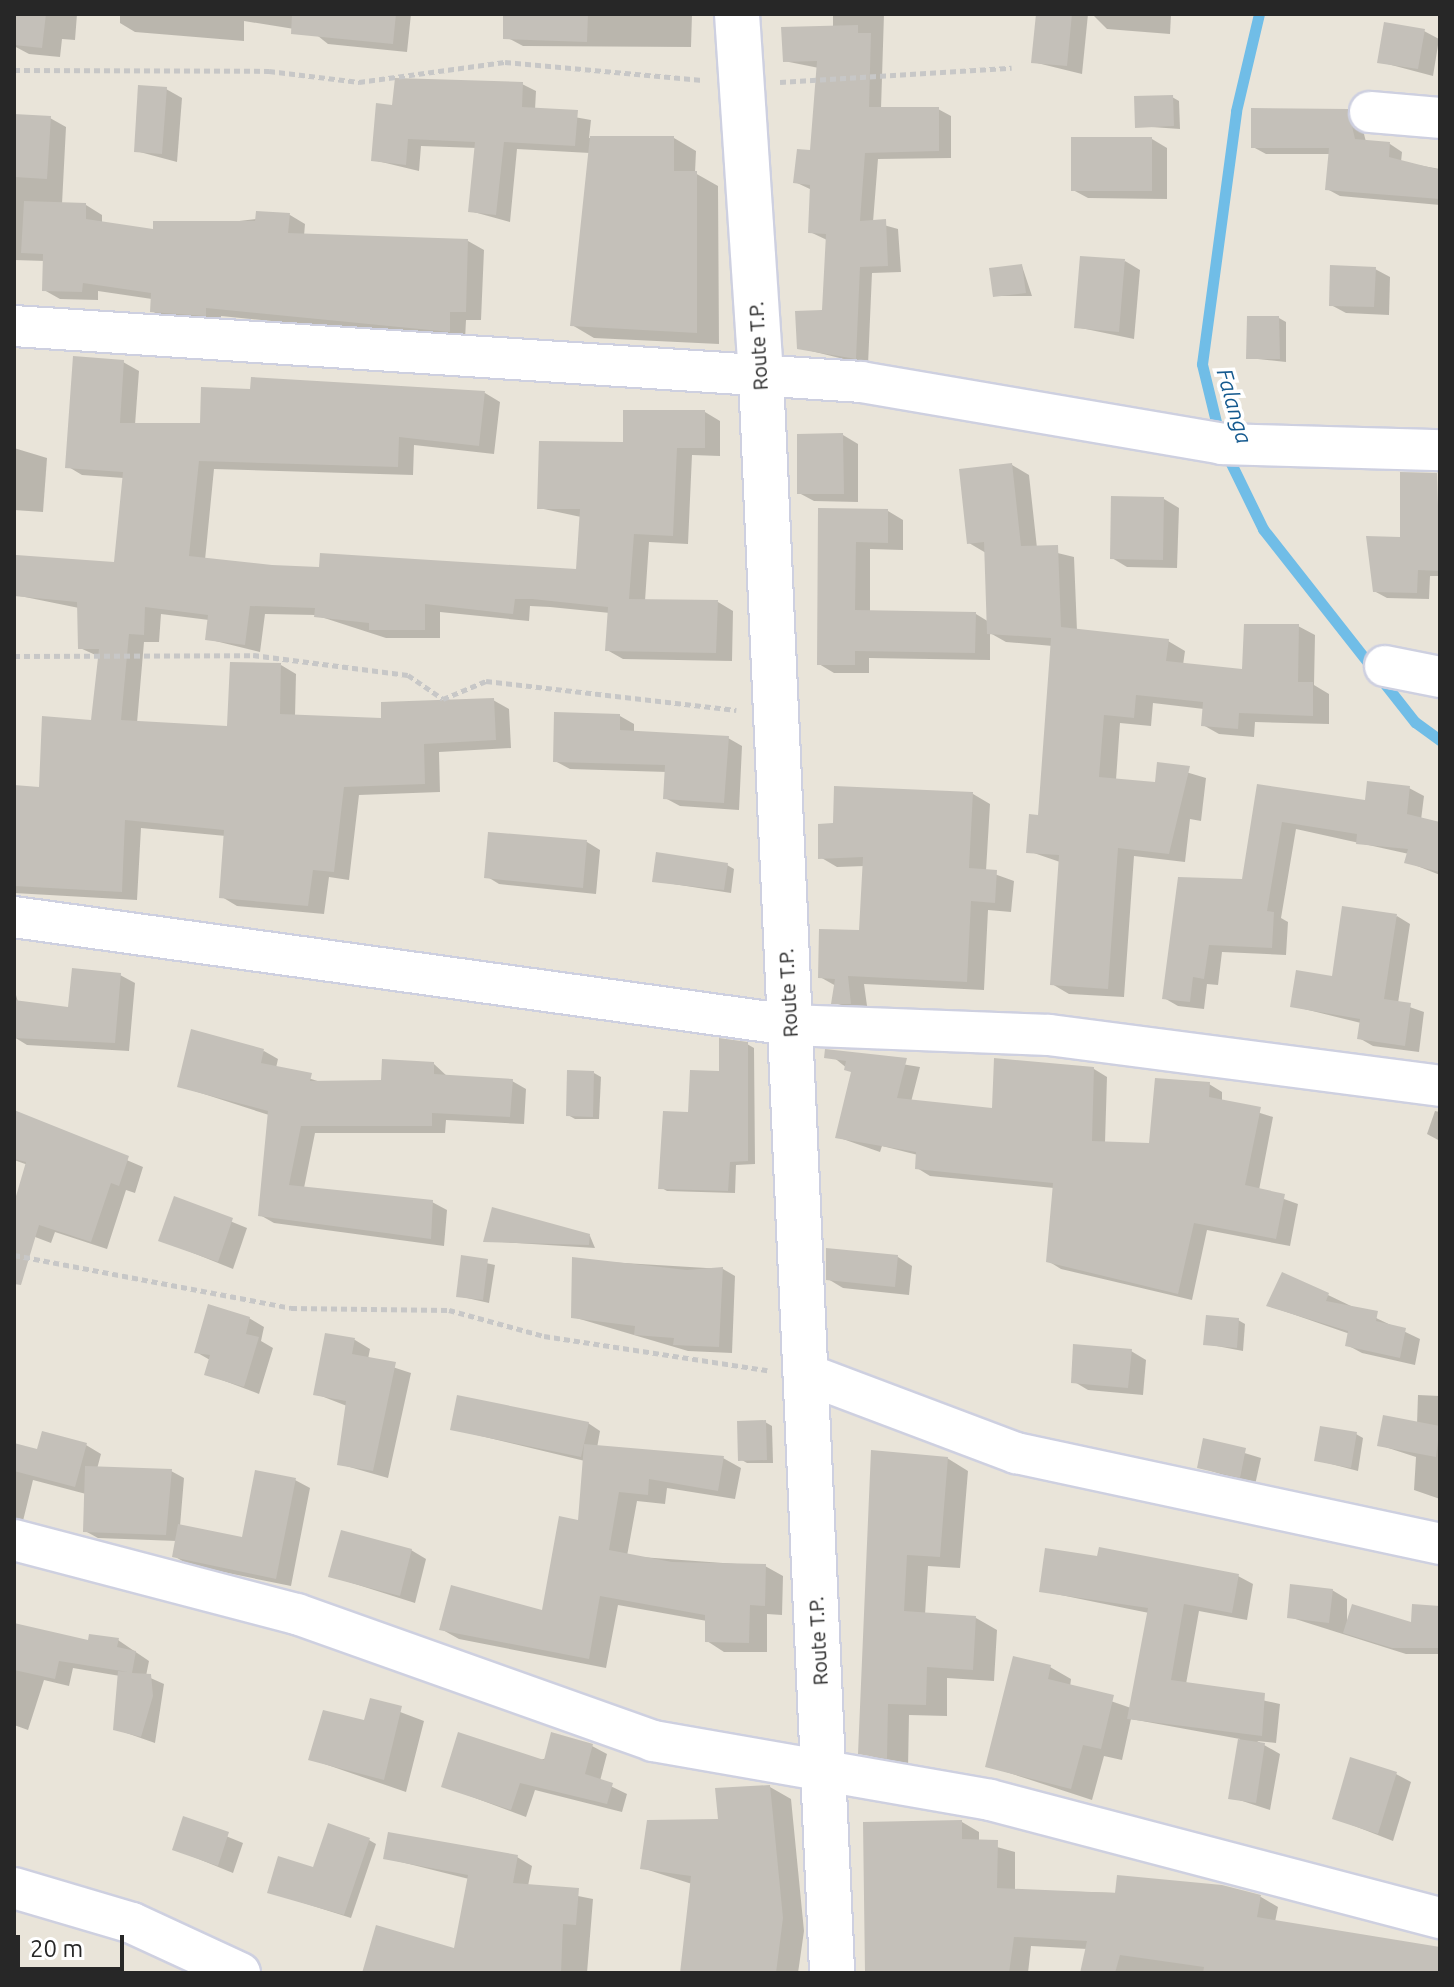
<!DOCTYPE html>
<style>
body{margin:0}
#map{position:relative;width:1454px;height:1987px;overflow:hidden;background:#e9e4d9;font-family:Ubuntu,sans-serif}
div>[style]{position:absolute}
.shadow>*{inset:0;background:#0003}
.stream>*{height:11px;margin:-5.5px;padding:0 5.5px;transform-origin:5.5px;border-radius:5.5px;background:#70bde7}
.building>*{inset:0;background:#c4c0b9}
.path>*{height:5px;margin-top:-2.5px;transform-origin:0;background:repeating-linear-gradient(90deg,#c7c7c7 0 6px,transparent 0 10px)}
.roads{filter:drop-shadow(2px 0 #ced0e0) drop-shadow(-2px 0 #ced0e0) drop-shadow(0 2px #ced0e0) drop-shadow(0 -2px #ced0e0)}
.minor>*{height:40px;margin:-20px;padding:0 20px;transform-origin:20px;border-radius:20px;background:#fff}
.tertiary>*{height:44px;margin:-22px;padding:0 22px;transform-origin:22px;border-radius:22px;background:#fff}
span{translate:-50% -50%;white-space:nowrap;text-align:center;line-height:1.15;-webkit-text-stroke:7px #fff;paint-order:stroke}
.street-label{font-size:20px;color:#272727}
.water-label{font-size:22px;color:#14598e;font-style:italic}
.frame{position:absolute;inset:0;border:16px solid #272727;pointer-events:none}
.scale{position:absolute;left:16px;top:1935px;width:108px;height:36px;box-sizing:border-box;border:4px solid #272727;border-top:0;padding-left:10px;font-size:24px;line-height:28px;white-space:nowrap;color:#272727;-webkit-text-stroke:6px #fff;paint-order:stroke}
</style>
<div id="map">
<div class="shadow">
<div style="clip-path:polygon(14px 14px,77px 14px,75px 40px,62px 39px,60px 57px,29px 54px,14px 46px)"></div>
<div style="clip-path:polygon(120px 14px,411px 14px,407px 52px,328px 44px,313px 32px,244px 21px,244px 41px,135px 32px,120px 23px)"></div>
<div style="clip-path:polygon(509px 14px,692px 14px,691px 47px,523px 46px,508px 38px)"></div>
<div style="clip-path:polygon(833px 14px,884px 14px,881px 109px,938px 109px,951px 116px,951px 158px,878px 159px,873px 222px,898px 229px,901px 272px,872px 273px,868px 365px,799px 348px,824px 312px,827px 240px,810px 232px,812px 190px,795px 182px,811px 152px,819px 68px,784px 61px,833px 28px)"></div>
<div style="clip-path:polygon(1038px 14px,1088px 14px,1082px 74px,1033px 62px)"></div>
<div style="clip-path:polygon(1092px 14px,1171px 14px,1170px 34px,1107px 29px)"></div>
<div style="clip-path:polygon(1424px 31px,1439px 39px,1433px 76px,1380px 62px)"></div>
<div style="clip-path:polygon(522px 84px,536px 91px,535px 110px,591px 120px,589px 138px,674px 138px,696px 151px,695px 173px,718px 186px,719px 344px,594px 338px,572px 325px,590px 153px,517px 149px,510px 222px,470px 211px,477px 148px,421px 146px,419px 171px,373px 160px,394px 107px)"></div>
<div style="clip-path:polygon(166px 89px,182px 98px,177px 162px,136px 151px)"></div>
<div style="clip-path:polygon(1172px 97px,1179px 101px,1180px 129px,1137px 126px)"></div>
<div style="clip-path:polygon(1347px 111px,1360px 118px,1366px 142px,1390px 144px,1402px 152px,1401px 162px,1440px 169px,1440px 205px,1340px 196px,1327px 189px,1331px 154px,1266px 154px,1253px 147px)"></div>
<div style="clip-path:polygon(14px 116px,50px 118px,66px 127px,62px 204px,86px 205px,102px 215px,102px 224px,155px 231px,290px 215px,305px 224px,304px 236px,468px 241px,484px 250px,481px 320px,466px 320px,465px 340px,221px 316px,221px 324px,168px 320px,152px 311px,152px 299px,98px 291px,98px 300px,60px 299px,44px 290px,45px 261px,14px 260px)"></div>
<div style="clip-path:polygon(1152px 139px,1167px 148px,1167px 199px,1088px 198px,1073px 190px)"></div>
<div style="clip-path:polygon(1125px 261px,1140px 270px,1134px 339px,1076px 327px)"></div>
<div style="clip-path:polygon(1022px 266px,1032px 296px,995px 296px)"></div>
<div style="clip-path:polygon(1375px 269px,1390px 277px,1389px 315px,1346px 313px,1331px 305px)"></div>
<div style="clip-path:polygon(1279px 318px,1286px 322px,1286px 362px,1248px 358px)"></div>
<div style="clip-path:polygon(123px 362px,139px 371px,135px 425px,202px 425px,485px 393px,500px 402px,494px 454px,414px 445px,413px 475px,214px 469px,205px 560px,272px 567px,578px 571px,581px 517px,539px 508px,625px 444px,705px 412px,720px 421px,720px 456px,692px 455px,688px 544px,649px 542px,645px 601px,718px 602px,733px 611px,732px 661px,623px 659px,607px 650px,610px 613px,550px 607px,530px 606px,529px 621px,440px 612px,440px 638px,386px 638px,315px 615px,265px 614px,260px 652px,207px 639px,209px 620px,161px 614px,159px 642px,144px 642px,137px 723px,229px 728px,281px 665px,296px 674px,295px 716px,383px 720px,493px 700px,509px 709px,511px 748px,439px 752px,440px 792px,359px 795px,349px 880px,329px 877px,324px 914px,237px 906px,222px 897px,226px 836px,141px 828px,137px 900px,14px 893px,14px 787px,41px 789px,93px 722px,100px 657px,80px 648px,79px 608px,15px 595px,116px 565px,124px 478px,82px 475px,67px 466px)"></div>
<div style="clip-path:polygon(843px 435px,858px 444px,858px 502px,814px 501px,799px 493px)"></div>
<div style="clip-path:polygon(14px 448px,47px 458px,43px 512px,14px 510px)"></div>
<div style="clip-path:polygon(1012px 465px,1029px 475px,1037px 548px,1074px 557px,1077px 631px,1168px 641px,1185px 651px,1183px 665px,1244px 671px,1298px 626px,1315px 635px,1314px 685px,1329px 694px,1329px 724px,1255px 722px,1254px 737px,1219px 734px,1203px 725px,1204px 709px,1153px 703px,1151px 726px,1120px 723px,1116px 780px,1157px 784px,1159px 764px,1206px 778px,1201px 821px,1190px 819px,1185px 862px,1134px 856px,1124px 997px,1069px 994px,1052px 984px,1060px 862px,1028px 851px,1039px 817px,1053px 646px,1006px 642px,990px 633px,990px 660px,869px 658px,869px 673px,834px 673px,819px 664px,820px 510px,888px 511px,903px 520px,903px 550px,870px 549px,870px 613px,976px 614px,989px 622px,986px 553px,969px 543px)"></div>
<div style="clip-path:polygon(1436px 475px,1440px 576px,1430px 576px,1429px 599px,1387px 598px,1374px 591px)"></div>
<div style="clip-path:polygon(1164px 499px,1179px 508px,1177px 568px,1127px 567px,1112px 558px)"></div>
<div style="clip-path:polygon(620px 716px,634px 724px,634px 733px,728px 738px,742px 746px,739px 810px,680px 806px,665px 798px,667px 772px,570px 769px,555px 761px)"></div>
<div style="clip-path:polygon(1258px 786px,1367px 803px,1409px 788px,1424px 796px,1421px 820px,1440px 825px,1440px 875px,1407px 862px,1409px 854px,1296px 829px,1281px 918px,1288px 922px,1286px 955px,1222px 952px,1218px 985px,1207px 984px,1204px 1009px,1178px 1006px,1164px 998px,1244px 881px)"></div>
<div style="clip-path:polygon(836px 788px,973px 794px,990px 804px,986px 871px,1014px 881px,1011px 912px,988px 910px,984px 990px,864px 984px,868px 1013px,834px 1003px,836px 986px,820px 977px,861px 932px,865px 866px,837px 867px,820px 857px,835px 825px)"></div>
<div style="clip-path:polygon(490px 834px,587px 842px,600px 850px,596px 894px,499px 884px,486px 876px)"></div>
<div style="clip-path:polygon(727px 865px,734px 869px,731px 893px,654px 881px)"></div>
<div style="clip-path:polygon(1397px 916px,1410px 924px,1398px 1003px,1424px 1012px,1419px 1052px,1373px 1046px,1359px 1038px,1361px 1023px,1292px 1006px,1334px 978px)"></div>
<div style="clip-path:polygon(120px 975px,135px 983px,129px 1051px,27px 1045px,14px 1037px,14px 988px,18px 1002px,70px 1009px)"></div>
<div style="clip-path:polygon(747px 1044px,754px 1048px,755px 1164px,736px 1165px,735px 1193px,667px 1191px,660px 1187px,690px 1114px)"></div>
<div style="clip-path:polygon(264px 1051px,278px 1059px,276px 1068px,324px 1083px,383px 1082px,434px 1064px,448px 1077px,512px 1081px,526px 1089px,524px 1124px,446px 1120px,445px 1133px,315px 1133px,304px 1188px,432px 1202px,447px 1210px,444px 1246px,274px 1223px,260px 1215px,269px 1115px,179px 1086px)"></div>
<div style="clip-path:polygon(827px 1052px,920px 1067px,911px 1102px,994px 1110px,996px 1060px,1094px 1069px,1107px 1077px,1105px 1143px,1150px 1145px,1209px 1084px,1222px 1092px,1222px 1101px,1273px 1117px,1259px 1190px,1298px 1204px,1290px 1246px,1207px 1230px,1192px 1300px,1061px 1269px,1048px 1261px,1054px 1188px,930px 1176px,917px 1168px,918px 1155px,882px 1146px,880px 1152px,837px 1137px,853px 1073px)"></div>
<div style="clip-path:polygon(594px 1073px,601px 1077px,599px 1119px,575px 1119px,568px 1115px)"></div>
<div style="clip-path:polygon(1435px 1111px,1440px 1112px,1440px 1141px,1427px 1134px)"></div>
<div style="clip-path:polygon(14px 1112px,143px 1167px,135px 1193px,126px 1190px,107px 1249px,55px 1232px,51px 1243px,14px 1229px,28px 1165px,14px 1160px)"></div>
<div style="clip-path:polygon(176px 1199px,247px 1228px,233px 1269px,161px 1240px)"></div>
<div style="clip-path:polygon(590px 1236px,595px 1248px,485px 1241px)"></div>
<div style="clip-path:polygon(898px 1257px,912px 1266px,909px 1295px,843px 1288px,828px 1279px)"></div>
<div style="clip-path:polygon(463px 1258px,495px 1265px,489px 1303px,458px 1296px)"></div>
<div style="clip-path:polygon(574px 1260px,723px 1269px,735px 1276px,732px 1353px,688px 1351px,573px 1317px)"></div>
<div style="clip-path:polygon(1328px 1295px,1420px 1339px,1415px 1365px,1362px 1353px,1347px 1345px,1350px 1334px,1269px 1306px)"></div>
<div style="clip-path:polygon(249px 1318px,264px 1327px,261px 1341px,273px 1348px,259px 1394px,206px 1374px,210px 1360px,196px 1352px)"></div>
<div style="clip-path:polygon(1238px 1320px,1245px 1324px,1243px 1351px,1206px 1344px)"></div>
<div style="clip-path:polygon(327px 1335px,355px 1340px,370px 1349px,368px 1359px,411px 1373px,388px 1478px,339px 1464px,347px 1406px,316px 1394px)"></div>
<div style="clip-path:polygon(1131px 1351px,1146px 1360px,1143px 1395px,1088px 1390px,1073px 1381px)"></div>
<div style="clip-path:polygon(1418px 1395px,1440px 1396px,1440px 1499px,1414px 1490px,1416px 1457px,1379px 1445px,1417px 1424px)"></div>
<div style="clip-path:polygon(765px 1422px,772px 1426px,773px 1463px,747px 1463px,740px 1459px)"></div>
<div style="clip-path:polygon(588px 1423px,600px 1431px,597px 1448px,723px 1458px,741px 1468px,735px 1499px,667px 1488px,665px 1504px,637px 1501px,627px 1556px,765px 1566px,783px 1576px,782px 1615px,767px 1614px,767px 1652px,724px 1652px,707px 1641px,707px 1621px,618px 1605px,606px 1668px,459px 1639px,441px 1629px,543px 1612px,579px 1522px,585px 1461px,452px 1429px)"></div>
<div style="clip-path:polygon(1356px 1434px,1363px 1438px,1358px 1471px,1316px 1460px)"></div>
<div style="clip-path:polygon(1205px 1441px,1261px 1458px,1255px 1485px,1199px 1467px)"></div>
<div style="clip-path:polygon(86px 1445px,101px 1454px,97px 1469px,171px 1471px,184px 1478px,180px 1526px,244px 1539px,295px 1480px,310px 1488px,291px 1586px,189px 1565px,174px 1556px,177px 1541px,98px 1538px,85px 1531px,86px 1494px,33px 1480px,22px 1525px,14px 1523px,14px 1446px,39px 1451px)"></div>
<div style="clip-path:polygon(873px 1452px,947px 1458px,968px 1471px,960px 1568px,928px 1566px,925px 1615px,976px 1618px,997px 1630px,994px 1681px,947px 1678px,947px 1716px,909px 1715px,908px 1769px,860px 1752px)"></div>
<div style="clip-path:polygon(411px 1550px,426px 1559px,415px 1603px,330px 1576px)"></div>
<div style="clip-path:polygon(1238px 1576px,1253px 1584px,1247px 1620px,1199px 1611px,1186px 1684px,1280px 1704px,1276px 1743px,1257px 1741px,1280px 1754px,1270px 1810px,1230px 1797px,1240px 1739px,1131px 1719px,1122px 1760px,1104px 1756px,1092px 1800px,988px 1766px,1050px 1667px,1071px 1679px,1070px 1687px,1131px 1708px,1149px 1613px,1041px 1591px)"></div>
<div style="clip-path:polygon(1332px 1590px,1347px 1599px,1347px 1628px,1412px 1625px,1440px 1609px,1440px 1654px,1406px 1654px,1289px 1617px)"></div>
<div style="clip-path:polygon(14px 1625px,89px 1642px,118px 1640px,149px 1661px,146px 1676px,164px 1684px,155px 1743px,115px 1729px,120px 1676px,73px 1668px,69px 1686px,44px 1680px,28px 1730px,14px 1725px)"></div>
<div style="clip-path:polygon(371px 1701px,424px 1721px,406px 1792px,310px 1759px,366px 1723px)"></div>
<div style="clip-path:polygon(592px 1746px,607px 1754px,600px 1781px,627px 1794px,622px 1812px,535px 1790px,526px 1817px,443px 1786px)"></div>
<div style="clip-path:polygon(1396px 1774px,1411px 1782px,1393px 1841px,1334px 1818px)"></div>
<div style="clip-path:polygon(770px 1787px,791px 1799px,804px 1931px,798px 1973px,682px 1973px,692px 1884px,642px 1868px)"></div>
<div style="clip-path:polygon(184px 1819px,243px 1843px,233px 1873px,174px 1849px)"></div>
<div style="clip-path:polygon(962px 1822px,979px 1832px,979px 1842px,1015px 1852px,1015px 1890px,1261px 1897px,1278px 1907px,1275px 1922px,1440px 1949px,1440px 1973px,1082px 1973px,1087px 1949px,1031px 1946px,1028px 1973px,867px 1973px)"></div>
<div style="clip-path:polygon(369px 1840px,376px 1844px,351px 1918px,269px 1892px)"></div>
<div style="clip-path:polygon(517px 1857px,532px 1866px,528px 1886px,593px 1899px,587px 1973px,364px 1973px,455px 1950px,469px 1879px,385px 1858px)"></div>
</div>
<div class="stream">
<div style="left:1219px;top:434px;width:72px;rotate:-103.7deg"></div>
<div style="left:1202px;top:364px;width:255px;rotate:-82.3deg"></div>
<div style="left:1236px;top:111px;width:100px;rotate:-76.7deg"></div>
<div style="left:1225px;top:451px;width:87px;rotate:64deg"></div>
<div style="left:1263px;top:529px;width:246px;rotate:51.8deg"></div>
<div style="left:1415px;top:722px;width:31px;rotate:36deg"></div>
</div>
<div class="building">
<div style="clip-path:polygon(14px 14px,46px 14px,42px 48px,14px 45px)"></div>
<div style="clip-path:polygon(292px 14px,396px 14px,393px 44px,291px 34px)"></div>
<div style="clip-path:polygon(503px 14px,588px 14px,587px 42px,503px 39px)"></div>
<div style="clip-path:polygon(1036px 14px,1072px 14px,1067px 66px,1031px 63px)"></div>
<div style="clip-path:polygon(1384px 22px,1425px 29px,1418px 69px,1377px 63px)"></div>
<div style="clip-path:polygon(858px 25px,858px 33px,871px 33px,869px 107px,939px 107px,939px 151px,865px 153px,860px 221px,886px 219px,888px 266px,860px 267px,856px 359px,797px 349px,795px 311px,822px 310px,826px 234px,808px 233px,810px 185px,793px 183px,797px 149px,810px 150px,817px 61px,783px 62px,781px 27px)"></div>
<div style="clip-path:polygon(395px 78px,523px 82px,522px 107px,578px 110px,575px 146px,504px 142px,496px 215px,468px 212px,475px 142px,408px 139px,406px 165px,371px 161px,376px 103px,392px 105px)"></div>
<div style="clip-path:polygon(138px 85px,167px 87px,162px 154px,134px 152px)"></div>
<div style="clip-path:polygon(1173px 95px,1174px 126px,1135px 128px,1134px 96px)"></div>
<div style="clip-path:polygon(1251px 108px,1348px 109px,1355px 139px,1390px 142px,1389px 157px,1440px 170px,1440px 199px,1325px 190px,1329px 148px,1251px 148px)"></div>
<div style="clip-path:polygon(14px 114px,51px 116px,47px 179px,14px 177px)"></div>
<div style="clip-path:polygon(590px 136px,674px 136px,674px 171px,697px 171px,697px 333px,570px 326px)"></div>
<div style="clip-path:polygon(1071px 137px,1152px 137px,1152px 191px,1071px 191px)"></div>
<div style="clip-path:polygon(24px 201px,86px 203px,86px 219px,153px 229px,153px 221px,255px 221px,256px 211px,290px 213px,288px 233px,468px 239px,466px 312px,450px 312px,450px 332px,206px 308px,206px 316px,150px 312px,151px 293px,83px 283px,82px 292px,42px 291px,43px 254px,21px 253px)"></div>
<div style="clip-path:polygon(1080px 256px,1125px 259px,1119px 332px,1074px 328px)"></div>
<div style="clip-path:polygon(1022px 264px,1026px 293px,993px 297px,989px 268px)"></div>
<div style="clip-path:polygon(1330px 265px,1376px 267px,1374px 307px,1329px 306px)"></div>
<div style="clip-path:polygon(1247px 316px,1279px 316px,1280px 359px,1246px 359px)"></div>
<div style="clip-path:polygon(73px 356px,124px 360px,120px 423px,200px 423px,201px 387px,250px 389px,251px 377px,485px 391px,479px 446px,399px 437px,398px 467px,199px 461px,189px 556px,272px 565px,319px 567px,320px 553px,576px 569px,580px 509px,537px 509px,539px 441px,623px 442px,623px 410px,705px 410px,705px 448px,677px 448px,673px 536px,634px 534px,629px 599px,718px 600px,716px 653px,605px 651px,608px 607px,532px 599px,515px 599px,513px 614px,425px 604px,425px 630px,369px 630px,369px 623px,314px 617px,315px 608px,250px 606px,245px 645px,205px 640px,208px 615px,145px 607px,144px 635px,129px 634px,121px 720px,227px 726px,230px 662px,281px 663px,280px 714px,381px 718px,381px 702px,494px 698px,496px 740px,424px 744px,425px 784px,344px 787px,334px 872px,313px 870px,308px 906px,219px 898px,224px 830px,125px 820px,122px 892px,14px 886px,14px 785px,39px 787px,42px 716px,91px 720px,99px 649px,78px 649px,77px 602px,14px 596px,16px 555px,114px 562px,123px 472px,65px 468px)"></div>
<div style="clip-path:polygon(843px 433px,844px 494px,797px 494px,797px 434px)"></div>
<div style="clip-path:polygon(1012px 463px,1021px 546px,1058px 545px,1061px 627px,1169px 639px,1166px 661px,1242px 669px,1244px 624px,1299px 624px,1298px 682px,1313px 682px,1313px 716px,1239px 713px,1238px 729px,1201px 726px,1203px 702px,1136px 695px,1134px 718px,1104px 715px,1099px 777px,1155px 782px,1157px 762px,1190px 766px,1169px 854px,1118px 848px,1108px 989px,1050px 985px,1059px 855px,1026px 853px,1029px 814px,1038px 815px,1051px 638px,987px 634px,984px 542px,967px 544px,959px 469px)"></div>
<div style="clip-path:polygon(1400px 472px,1437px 473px,1440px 571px,1418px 570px,1417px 593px,1373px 592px,1366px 536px,1400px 537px)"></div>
<div style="clip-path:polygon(1111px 496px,1164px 497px,1163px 560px,1110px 559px)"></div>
<div style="clip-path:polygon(818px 508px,888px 509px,888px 543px,856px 542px,855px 610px,976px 612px,975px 653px,855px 651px,855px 665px,817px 665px)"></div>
<div style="clip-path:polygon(554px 712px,620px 714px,620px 730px,729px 736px,724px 803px,663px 799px,665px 765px,553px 762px)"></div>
<div style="clip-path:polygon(1367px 781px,1410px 786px,1407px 814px,1440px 822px,1440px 872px,1404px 863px,1408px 849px,1356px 844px,1357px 834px,1282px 822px,1267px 911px,1274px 912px,1272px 948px,1209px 945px,1204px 979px,1193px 977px,1190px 1002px,1162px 999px,1178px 877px,1242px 879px,1257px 784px,1365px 800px)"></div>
<div style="clip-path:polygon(834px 786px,973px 792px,969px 868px,997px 870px,995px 903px,971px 901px,967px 982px,848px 976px,851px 1004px,831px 1004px,835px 979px,818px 978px,819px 929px,859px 930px,863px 857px,818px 859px,818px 824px,833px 823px)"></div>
<div style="clip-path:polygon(488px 832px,587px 840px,583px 888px,484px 878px)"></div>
<div style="clip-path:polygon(656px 852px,728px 863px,724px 890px,652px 882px)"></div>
<div style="clip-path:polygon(1342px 906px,1397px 914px,1384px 999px,1411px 1003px,1405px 1046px,1357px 1039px,1360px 1019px,1290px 1007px,1296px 970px,1332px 976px)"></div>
<div style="clip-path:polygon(72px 968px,121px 973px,115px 1043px,14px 1038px,14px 1000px,68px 1007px)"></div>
<div style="clip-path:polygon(191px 1029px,264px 1049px,261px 1063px,312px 1073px,310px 1081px,381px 1080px,382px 1059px,434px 1062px,434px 1074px,513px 1079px,510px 1117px,432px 1113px,432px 1126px,301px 1126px,289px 1185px,433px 1200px,431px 1239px,258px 1216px,268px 1111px,177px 1087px)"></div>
<div style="clip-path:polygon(719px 1038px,748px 1042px,748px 1161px,730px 1162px,728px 1191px,658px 1189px,663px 1111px,688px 1112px,690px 1070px,719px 1071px)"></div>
<div style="clip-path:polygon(825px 1049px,907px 1058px,897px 1098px,992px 1108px,994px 1058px,1094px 1067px,1092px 1141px,1149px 1143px,1155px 1078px,1210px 1082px,1209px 1097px,1261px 1107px,1245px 1185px,1285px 1194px,1276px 1239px,1194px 1223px,1178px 1294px,1046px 1262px,1053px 1183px,915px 1169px,916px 1152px,835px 1138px,851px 1072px,844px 1070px,846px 1061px,824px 1058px)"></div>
<div style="clip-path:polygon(567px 1070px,594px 1071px,593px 1117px,566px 1116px)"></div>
<div style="clip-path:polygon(14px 1110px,129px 1156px,119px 1186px,111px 1183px,91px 1242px,39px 1225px,21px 1285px,14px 1284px,14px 1203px,26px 1162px,14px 1159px)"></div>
<div style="clip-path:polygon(174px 1196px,233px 1218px,218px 1262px,158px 1241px)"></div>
<div style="clip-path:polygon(492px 1207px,590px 1234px,589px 1245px,483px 1242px)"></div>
<div style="clip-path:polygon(826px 1248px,898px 1255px,895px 1287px,826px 1280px)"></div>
<div style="clip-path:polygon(461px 1255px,488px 1259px,483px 1300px,456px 1297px)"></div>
<div style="clip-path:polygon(572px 1257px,687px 1270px,723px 1267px,719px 1347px,673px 1345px,674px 1338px,634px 1335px,635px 1326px,571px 1318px)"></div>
<div style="clip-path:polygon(1282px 1272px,1329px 1293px,1326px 1301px,1378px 1311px,1376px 1321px,1406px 1328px,1400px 1358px,1345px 1346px,1348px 1331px,1266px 1306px)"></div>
<div style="clip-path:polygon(208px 1304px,250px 1317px,246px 1334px,259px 1337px,244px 1387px,204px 1375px,210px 1355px,194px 1353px)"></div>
<div style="clip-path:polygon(1206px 1315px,1239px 1318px,1237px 1348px,1203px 1345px)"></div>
<div style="clip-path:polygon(325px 1333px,355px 1338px,352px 1354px,396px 1362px,373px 1471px,337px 1465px,346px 1401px,313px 1395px)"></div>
<div style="clip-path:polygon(1073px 1344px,1132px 1349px,1128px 1388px,1071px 1383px)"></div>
<div style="clip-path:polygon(457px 1395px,589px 1422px,581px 1457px,450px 1430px)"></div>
<div style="clip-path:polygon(1383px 1415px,1440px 1426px,1436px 1457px,1377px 1446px)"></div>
<div style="clip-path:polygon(766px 1420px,767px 1460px,738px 1461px,737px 1421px)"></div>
<div style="clip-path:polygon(1320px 1426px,1357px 1432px,1351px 1468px,1314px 1461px)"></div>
<div style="clip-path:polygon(42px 1431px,87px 1443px,75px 1487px,14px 1471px,14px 1443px,37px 1449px)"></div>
<div style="clip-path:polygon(1203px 1438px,1246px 1448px,1240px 1478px,1197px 1468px)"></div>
<div style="clip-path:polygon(584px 1444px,724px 1456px,718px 1491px,649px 1479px,648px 1495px,619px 1492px,609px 1550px,672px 1562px,766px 1564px,765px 1606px,750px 1605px,749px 1643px,705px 1642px,705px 1615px,600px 1596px,589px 1659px,439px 1630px,451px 1585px,542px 1610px,559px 1516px,578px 1520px)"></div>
<div style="clip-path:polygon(871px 1450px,948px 1457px,940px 1557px,907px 1555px,904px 1611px,976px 1616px,973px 1670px,927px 1667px,926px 1705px,888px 1704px,887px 1759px,858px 1754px)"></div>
<div style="clip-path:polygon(85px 1466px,172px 1469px,166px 1535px,83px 1532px)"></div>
<div style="clip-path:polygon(255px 1470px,296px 1478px,276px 1579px,172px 1557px,178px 1524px,242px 1537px)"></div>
<div style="clip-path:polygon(341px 1530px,412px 1549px,400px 1596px,328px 1577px)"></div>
<div style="clip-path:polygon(1099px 1547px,1239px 1574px,1232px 1613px,1184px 1604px,1171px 1680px,1265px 1693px,1262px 1736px,1127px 1719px,1148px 1608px,1039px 1592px,1045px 1548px,1097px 1556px)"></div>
<div style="clip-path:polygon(1290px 1584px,1333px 1589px,1329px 1623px,1287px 1618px)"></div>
<div style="clip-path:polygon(1352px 1604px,1411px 1622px,1412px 1604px,1440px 1606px,1440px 1648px,1392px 1648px,1343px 1633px)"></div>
<div style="clip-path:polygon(14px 1623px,88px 1640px,89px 1634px,119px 1638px,117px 1647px,136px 1651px,132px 1673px,151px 1674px,153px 1696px,141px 1737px,113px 1730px,118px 1671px,128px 1672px,59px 1661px,55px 1679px,14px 1670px)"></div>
<div style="clip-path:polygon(1013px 1656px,1051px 1665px,1048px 1679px,1114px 1695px,1101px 1749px,1083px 1745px,1071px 1789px,985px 1767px)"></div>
<div style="clip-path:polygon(370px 1698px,402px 1706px,384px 1780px,308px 1760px,323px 1710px,364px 1720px)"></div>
<div style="clip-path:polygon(458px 1732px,544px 1760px,551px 1732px,593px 1744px,585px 1774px,613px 1783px,607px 1804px,520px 1783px,511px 1810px,441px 1787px)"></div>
<div style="clip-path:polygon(1238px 1739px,1265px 1743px,1256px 1803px,1228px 1799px)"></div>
<div style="clip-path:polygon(1350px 1757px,1397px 1772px,1378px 1834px,1332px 1819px)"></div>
<div style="clip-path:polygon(770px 1785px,783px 1918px,776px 1973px,680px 1973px,691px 1876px,640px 1869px,647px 1820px,718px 1819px,715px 1788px)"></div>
<div style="clip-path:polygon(183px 1816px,229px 1832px,218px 1866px,172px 1850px)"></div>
<div style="clip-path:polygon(962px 1820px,962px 1839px,998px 1840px,997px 1888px,1115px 1893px,1117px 1875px,1222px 1885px,1261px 1895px,1257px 1917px,1440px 1947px,1440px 1973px,1203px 1973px,1204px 1967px,1120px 1955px,1115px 1973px,1080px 1973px,1087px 1941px,1014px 1937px,1009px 1973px,865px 1973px,863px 1822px)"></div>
<div style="clip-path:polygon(328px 1823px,370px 1838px,344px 1915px,267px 1893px,278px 1856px,313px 1867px)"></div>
<div style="clip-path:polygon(388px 1832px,518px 1855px,513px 1883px,579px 1888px,576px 1925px,563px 1924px,561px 1973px,362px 1973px,376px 1925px,454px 1948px,468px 1875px,383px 1859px)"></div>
</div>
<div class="path">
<div style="left:14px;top:70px;width:255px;rotate:0.2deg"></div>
<div style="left:269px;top:71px;width:91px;rotate:7deg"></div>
<div style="left:359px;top:82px;width:147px;rotate:-7.8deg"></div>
<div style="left:505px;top:62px;width:198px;rotate:5.2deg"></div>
<div style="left:780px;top:82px;width:232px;rotate:-3.5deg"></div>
<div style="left:14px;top:656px;width:239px;rotate:-0.2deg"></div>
<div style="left:253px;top:655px;width:156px;rotate:7.4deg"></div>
<div style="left:408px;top:675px;width:42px;rotate:34.4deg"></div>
<div style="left:443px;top:699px;width:47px;rotate:-22.7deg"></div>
<div style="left:486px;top:681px;width:252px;rotate:6.6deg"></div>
<div style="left:14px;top:1255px;width:282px;rotate:10.8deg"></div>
<div style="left:291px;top:1308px;width:158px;rotate:0.7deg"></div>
<div style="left:449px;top:1310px;width:98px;rotate:15.3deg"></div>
<div style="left:544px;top:1336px;width:226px;rotate:8.7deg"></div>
</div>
<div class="roads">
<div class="minor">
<div style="left:1370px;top:112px;width:70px;rotate:4.9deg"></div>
<div style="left:14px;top:326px;width:849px;rotate:3.78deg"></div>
<div style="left:861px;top:382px;width:366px;rotate:9.7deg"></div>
<div style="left:1222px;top:444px;width:218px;rotate:1.6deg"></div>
<div style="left:1385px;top:666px;width:56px;rotate:11.3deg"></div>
<div style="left:14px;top:917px;width:783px;rotate:7.92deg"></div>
<div style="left:790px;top:1025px;width:259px;rotate:2.2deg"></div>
<div style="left:1049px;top:1035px;width:394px;rotate:7.4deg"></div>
<div style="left:804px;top:1373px;width:227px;rotate:20.7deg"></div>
<div style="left:1016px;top:1453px;width:434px;rotate:12.1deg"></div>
<div style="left:14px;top:1540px;width:293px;rotate:14.7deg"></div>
<div style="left:297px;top:1614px;width:378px;rotate:19.6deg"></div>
<div style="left:653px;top:1741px;width:342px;rotate:9.9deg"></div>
<div style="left:990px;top:1800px;width:465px;rotate:14.7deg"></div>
<div style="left:14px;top:1888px;width:123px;rotate:16.5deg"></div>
<div style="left:132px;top:1923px;width:119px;rotate:24.8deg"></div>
</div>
<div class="tertiary">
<div style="left:737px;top:14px;width:363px;rotate:86.2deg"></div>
<div style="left:761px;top:376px;width:1599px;rotate:87.45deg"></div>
</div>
</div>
<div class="street-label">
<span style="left:758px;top:346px;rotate:-93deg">Route T.P.</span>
<span style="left:788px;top:993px;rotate:-93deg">Route T.P.</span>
<span style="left:818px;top:1641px;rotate:-93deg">Route T.P.</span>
</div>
<div class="water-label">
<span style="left:1235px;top:406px;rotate:74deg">Falanga</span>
</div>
<div class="frame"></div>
<div class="scale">20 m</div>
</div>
